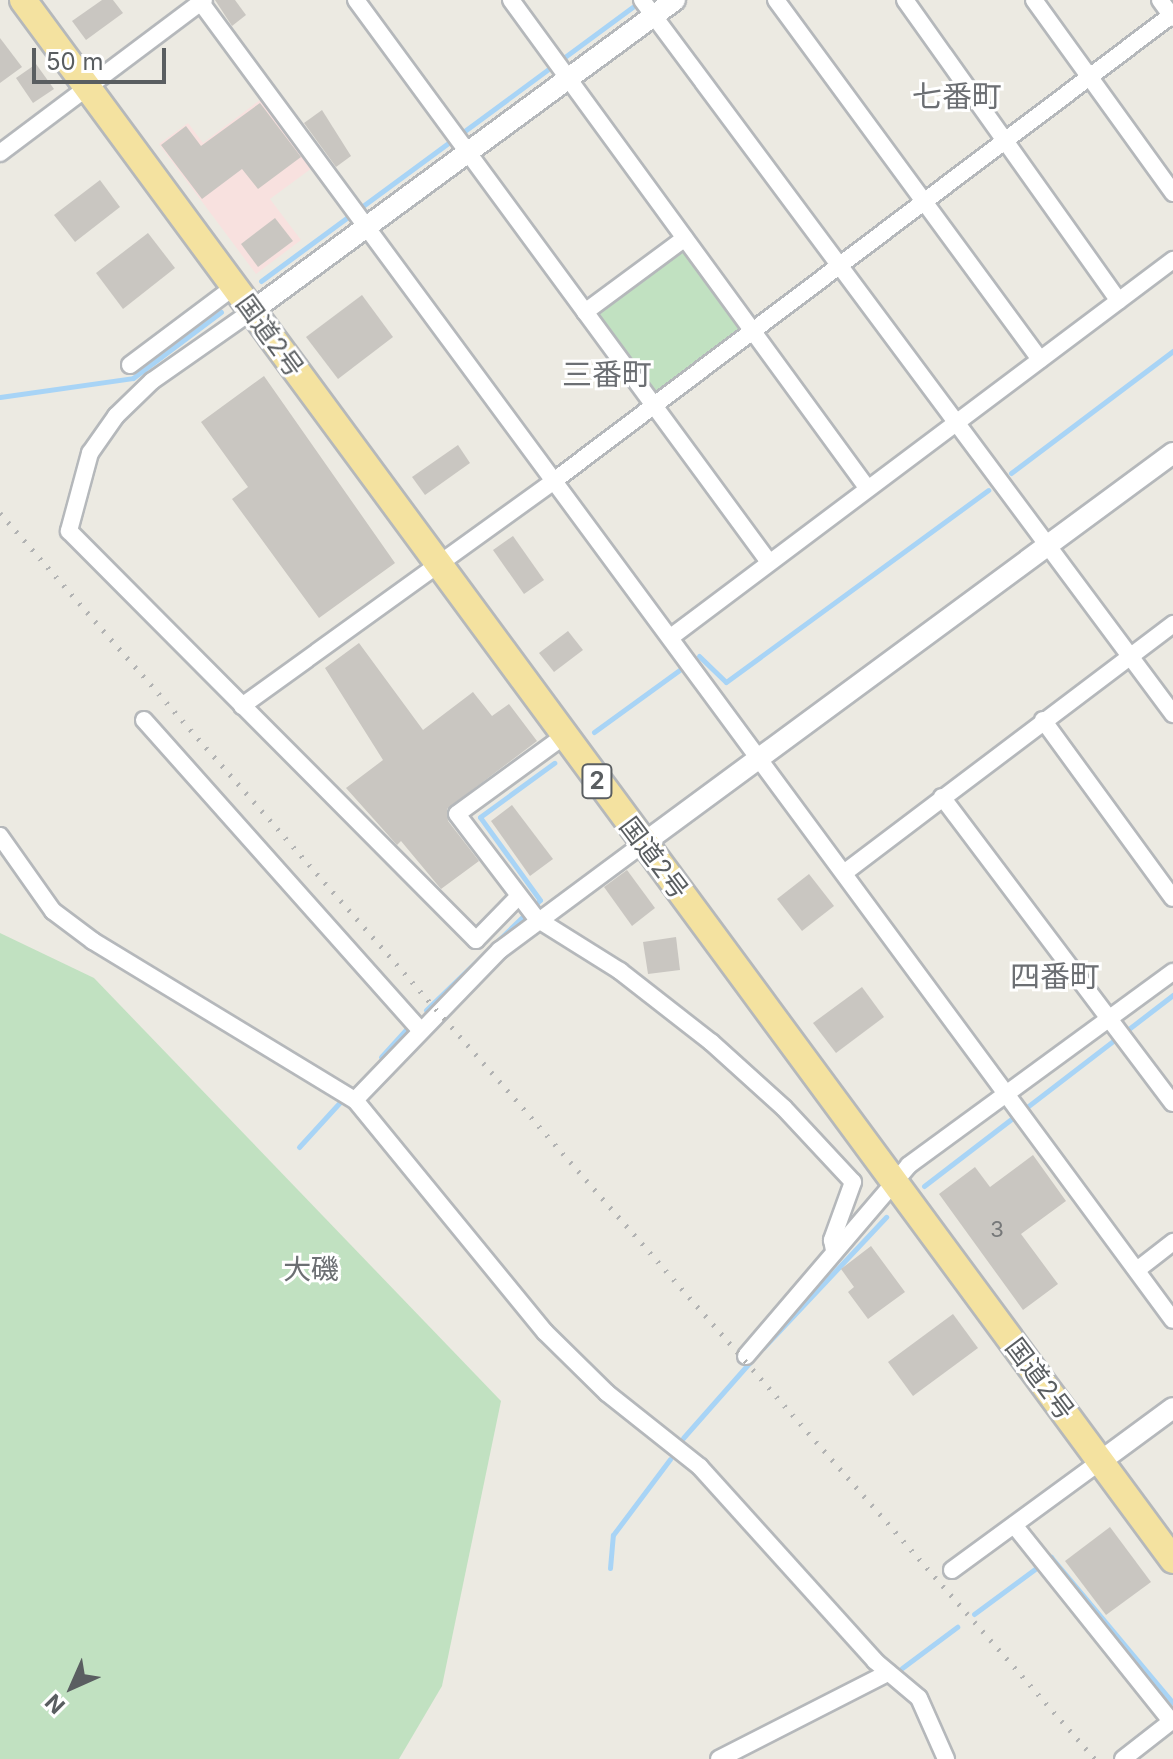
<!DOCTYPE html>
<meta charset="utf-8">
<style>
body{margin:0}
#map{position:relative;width:1173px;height:1759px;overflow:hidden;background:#eceae2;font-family:Inter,"Noto Sans JP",sans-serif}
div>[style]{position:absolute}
.medical>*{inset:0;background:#f8e1df}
.green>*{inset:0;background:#c1e1c1}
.stream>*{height:5px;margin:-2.5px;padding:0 2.5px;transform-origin:2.5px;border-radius:2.5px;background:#a8d4f6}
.building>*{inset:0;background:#c9c6c1}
.roads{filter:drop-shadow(2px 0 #b5b8bb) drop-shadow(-2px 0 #b5b8bb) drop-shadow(0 2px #b5b8bb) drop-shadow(0 -2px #b5b8bb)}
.minor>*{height:16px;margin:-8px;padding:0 8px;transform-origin:8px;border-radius:8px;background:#fff}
.tertiary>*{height:20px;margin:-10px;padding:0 10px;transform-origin:10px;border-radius:10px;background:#fff}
.trunk>*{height:26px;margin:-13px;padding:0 13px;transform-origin:13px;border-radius:13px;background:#f4e2a0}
.rail>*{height:5px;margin-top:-2.5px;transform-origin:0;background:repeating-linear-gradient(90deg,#b2b3b3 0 2px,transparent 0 12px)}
span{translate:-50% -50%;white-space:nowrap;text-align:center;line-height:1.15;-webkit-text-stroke:6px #fff;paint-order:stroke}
.number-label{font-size:22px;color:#767879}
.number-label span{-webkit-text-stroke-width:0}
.shield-label span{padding:2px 6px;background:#fff;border:2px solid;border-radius:6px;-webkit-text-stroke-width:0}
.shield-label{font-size:24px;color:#5a5e61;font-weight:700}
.street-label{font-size:26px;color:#5a5e61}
.neighbourhood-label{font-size:28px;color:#6c6f73}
.quarter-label{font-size:30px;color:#6c6f73}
.north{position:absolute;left:32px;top:1647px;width:80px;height:80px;-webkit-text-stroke:6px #fff;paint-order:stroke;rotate:225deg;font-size:22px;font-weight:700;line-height:32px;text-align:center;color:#5a5e61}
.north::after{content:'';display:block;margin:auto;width:28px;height:36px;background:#5a5e61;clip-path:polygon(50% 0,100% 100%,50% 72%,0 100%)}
.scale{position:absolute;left:32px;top:48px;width:134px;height:36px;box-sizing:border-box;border:4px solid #5a5e61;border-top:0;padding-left:10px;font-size:24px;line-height:28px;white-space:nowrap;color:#5a5e61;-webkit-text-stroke:6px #fff;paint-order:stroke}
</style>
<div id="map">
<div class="medical">
<div style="clip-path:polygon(260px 100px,312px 168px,270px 199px,301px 240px,256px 274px,159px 144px,188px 123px,203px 143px)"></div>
</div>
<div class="green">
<div style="clip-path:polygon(685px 238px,753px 331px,654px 405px,585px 312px)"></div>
<div style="clip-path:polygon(0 933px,94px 978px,501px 1401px,442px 1686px,399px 1759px,0 1759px)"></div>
</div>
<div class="stream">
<div style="left:261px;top:281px;width:462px;rotate:-36.4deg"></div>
<div style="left:0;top:397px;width:134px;rotate:-8.1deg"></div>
<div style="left:133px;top:378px;width:110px;rotate:-36.9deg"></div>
<div style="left:1011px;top:473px;width:203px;rotate:-37deg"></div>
<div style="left:699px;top:656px;width:37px;rotate:44deg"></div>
<div style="left:726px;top:682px;width:325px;rotate:-36.2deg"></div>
<div style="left:594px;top:732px;width:109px;rotate:-36deg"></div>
<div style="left:426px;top:1010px;width:158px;rotate:-44deg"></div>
<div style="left:540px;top:900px;width:102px;rotate:-125.9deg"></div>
<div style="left:480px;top:817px;width:92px;rotate:-36.1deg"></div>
<div style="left:381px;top:1057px;width:43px;rotate:-47.8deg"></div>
<div style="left:299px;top:1147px;width:62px;rotate:-47.6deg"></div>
<div style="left:924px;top:1186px;width:314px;rotate:-37.5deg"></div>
<div style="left:763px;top:1348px;width:180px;rotate:-46.8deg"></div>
<div style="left:683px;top:1438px;width:103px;rotate:-48.6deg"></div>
<div style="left:610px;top:1568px;width:33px;rotate:-85deg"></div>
<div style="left:613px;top:1535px;width:95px;rotate:-53.1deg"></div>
<div style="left:974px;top:1614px;width:96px;rotate:-36.5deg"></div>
<div style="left:1051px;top:1557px;width:190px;rotate:50.1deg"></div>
<div style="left:902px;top:1668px;width:69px;rotate:-36.7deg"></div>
</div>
<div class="building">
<div style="clip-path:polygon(102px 0,113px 0,123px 13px,86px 40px,72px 21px)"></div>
<div style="clip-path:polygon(215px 0,235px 0,246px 15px,232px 26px)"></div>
<div style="clip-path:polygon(0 38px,22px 67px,0 83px)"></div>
<div style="clip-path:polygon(36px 64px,54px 89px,33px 103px,16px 78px)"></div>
<div style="clip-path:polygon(260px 103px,301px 157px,258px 189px,242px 169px,202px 199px,161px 145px,186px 126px,201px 146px)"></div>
<div style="clip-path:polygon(322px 110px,351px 156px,336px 167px,304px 123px)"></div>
<div style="clip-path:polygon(100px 180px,120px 207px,75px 242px,54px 215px)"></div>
<div style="clip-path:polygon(275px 218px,293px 241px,258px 267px,241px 244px)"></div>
<div style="clip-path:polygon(148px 233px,175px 268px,123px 309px,96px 273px)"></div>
<div style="clip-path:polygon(362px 295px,393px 337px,338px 379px,306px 337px)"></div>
<div style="clip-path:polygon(264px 376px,395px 563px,319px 618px,232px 499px,248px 487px,201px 422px)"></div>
<div style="clip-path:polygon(458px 445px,470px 463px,425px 495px,412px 477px)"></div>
<div style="clip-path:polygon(513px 536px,544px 580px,524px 594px,493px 550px)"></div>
<div style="clip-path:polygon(568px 631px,583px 650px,554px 672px,539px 653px)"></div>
<div style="clip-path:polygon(359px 643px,423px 730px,473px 692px,492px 716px,509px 704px,537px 741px,447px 809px,448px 821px,479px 861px,441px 889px,401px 841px,397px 845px,346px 788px,383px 760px,325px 668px)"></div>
<div style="clip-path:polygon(512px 805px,553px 859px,530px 876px,491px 821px)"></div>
<div style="clip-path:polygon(627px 870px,655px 908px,632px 926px,604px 887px)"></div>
<div style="clip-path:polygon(809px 874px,834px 906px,802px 931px,777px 899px)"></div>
<div style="clip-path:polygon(676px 937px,680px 970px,648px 974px,643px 942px)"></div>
<div style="clip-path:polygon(862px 987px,884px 1017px,836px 1053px,813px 1023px)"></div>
<div style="clip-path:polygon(1033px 1155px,1066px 1201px,1021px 1234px,1058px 1284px,1023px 1310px,939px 1194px,975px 1167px,990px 1187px)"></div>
<div style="clip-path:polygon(871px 1246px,905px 1292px,868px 1319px,848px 1292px,854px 1287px,841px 1269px)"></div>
<div style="clip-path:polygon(953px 1314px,978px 1348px,913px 1396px,888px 1362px)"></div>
<div style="clip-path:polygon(1110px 1527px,1151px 1582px,1106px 1615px,1065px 1561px)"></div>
</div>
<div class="roads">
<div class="minor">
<div style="left:199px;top:0;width:1640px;rotate:53.58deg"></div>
<div style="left:356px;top:0;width:697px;rotate:53.69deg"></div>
<div style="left:511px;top:0;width:605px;rotate:53.87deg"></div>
<div style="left:642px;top:0;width:890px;rotate:53.36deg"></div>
<div style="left:776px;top:0;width:446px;rotate:53.7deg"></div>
<div style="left:905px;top:0;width:369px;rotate:54.6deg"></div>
<div style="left:1034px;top:0;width:238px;rotate:54.2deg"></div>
<div style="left:1160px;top:0;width:22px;rotate:54deg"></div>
<div style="left:0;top:153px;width:255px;rotate:-36.9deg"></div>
<div style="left:252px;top:311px;width:122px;rotate:145deg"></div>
<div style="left:152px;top:381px;width:50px;rotate:135.8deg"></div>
<div style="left:116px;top:416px;width:45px;rotate:125.1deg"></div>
<div style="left:90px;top:453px;width:81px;rotate:105.1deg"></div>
<div style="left:69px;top:531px;width:577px;rotate:45.14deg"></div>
<div style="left:476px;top:940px;width:59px;rotate:-45.7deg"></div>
<div style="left:585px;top:312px;width:124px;rotate:-36.5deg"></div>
<div style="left:130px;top:365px;width:130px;rotate:-36.9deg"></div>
<div style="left:671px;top:637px;width:628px;rotate:-36.91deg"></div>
<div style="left:242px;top:706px;width:386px;rotate:-35.8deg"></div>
<div style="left:555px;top:480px;width:774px;rotate:-37.02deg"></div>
<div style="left:144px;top:720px;width:414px;rotate:48.3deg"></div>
<div style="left:1043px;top:720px;width:220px;rotate:53.9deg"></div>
<div style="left:564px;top:736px;width:132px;rotate:143.9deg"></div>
<div style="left:457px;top:814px;width:132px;rotate:52.7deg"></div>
<div style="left:537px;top:919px;width:98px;rotate:32.1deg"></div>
<div style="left:620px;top:971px;width:115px;rotate:38deg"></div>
<div style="left:711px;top:1042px;width:98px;rotate:42.1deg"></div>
<div style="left:784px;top:1108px;width:101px;rotate:47deg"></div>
<div style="left:853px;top:1182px;width:62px;rotate:109.9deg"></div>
<div style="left:832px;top:1240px;width:10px;rotate:79deg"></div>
<div style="left:942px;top:797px;width:383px;rotate:53deg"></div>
<div style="left:0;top:836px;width:92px;rotate:54.8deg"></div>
<div style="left:53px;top:911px;width:50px;rotate:36.9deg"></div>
<div style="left:93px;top:941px;width:306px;rotate:31.3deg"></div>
<div style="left:355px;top:1100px;width:300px;rotate:50.7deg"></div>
<div style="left:545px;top:1332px;width:87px;rotate:44.5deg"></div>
<div style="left:607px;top:1393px;width:119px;rotate:38.5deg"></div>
<div style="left:700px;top:1467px;width:261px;rotate:47.9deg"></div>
<div style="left:875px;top:1661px;width:57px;rotate:40.1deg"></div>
<div style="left:919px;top:1698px;width:67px;rotate:66.1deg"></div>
<div style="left:844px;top:873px;width:413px;rotate:-37.1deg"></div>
<div style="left:355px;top:1100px;width:209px;rotate:-46deg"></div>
<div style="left:500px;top:950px;width:179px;rotate:-36.6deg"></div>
<div style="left:1137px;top:1270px;width:46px;rotate:-37.9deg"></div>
<div style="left:746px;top:1356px;width:251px;rotate:-49.5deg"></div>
<div style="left:909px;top:1165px;width:327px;rotate:-36.2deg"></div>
<div style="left:1014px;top:1525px;width:251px;rotate:51.3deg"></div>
<div style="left:952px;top:1570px;width:185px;rotate:-36.2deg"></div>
<div style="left:719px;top:1759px;width:190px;rotate:-27deg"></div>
<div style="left:1123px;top:1759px;width:63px;rotate:-38deg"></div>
</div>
<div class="tertiary">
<div style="left:252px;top:311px;width:525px;rotate:-36.32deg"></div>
<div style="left:644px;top:843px;width:657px;rotate:-36.4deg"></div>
<div style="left:1101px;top:1461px;width:89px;rotate:-36.4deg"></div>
</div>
<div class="trunk">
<div style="left:23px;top:0;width:1938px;rotate:53.6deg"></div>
</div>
</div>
<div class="rail">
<div style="left:0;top:513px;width:1659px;rotate:48.69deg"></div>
</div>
<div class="number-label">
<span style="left:997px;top:1230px">3</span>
</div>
<div class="shield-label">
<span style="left:597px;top:781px">2</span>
</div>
<div class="street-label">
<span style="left:270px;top:336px;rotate:54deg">国道2号</span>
<span style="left:654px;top:858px;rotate:53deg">国道2号</span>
<span style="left:1040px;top:1379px;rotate:53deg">国道2号</span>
</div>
<div class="neighbourhood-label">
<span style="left:311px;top:1269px">大磯</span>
</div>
<div class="quarter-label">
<span style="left:957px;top:96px">七番町</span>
<span style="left:607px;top:374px">三番町</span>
<span style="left:1055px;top:976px">四番町</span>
</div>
<div class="north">N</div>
<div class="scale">50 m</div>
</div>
